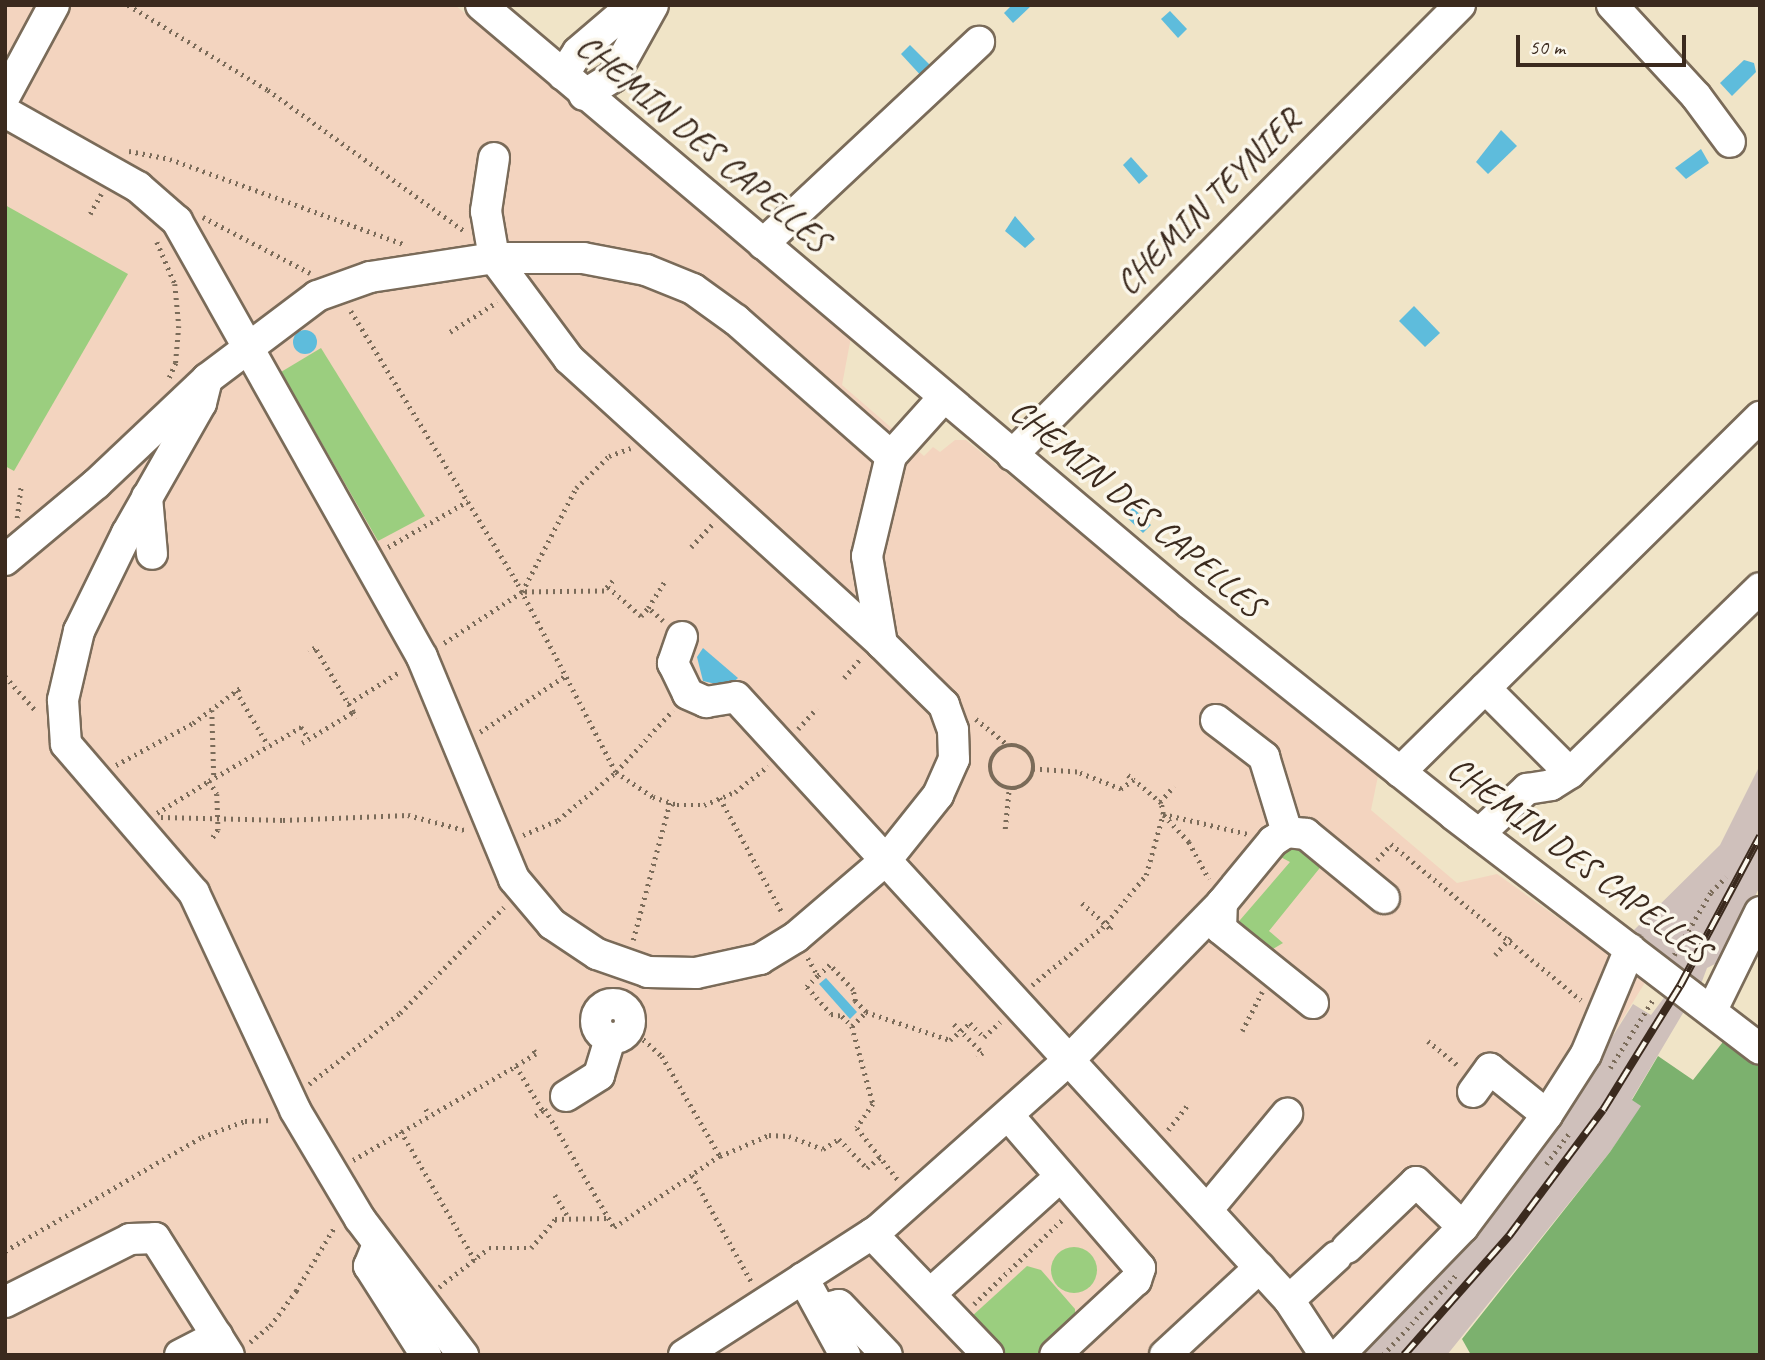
<!DOCTYPE html>
<style>
body{margin:0}
#map{position:relative;width:1765px;height:1360px;overflow:hidden;background:#f0e4c7;font-family:Caveat,sans-serif}
div>[style]{position:absolute}
.built>*{inset:0;background:#f3d4bf}
.industrial>*{inset:0;background:#cfc0bb}
.green>*{inset:0;background:#9bce7f}
.round{border-radius:50%}
.forest>*{inset:0;background:#7cb16e}
.water>*{inset:0;background:#5ebcdc}
.path>*{height:4.5px;margin-top:-2.25px;transform-origin:0;background:repeating-linear-gradient(90deg,#7a6b59 0 2px,transparent 0 7px)}
.path>.ring{margin:-2.25px;padding:0;box-sizing:content-box;background:none;border:4.5px solid #7a6b59;border-radius:50%}
.roads{filter:drop-shadow(2px 0 #7a6b59) drop-shadow(-2px 0 #7a6b59) drop-shadow(0 2px #7a6b59) drop-shadow(0 -2px #7a6b59)}
.minor>*{height:30px;margin:-15px;padding:0 15px;transform-origin:15px;border-radius:15px;background:#fff}
.minor>.ring{margin:-15px;padding:0;box-sizing:content-box;background:none;border:30px solid #fff;border-radius:50%}
.rail>*{height:8px;margin-top:-4px;transform-origin:0;background:repeating-linear-gradient(90deg,#fbf7ec 0 16px,#3b2a1e 0 32px);box-sizing:border-box;border-block:2px solid #3b2a1e}
span{translate:-50% -50%;white-space:nowrap;text-align:center;line-height:1.15;-webkit-text-stroke:7px #fbf7ec;paint-order:stroke}
.street-label{font-size:35px;color:#3b2a1e}
.frame{position:absolute;inset:0;border:7px solid #3b2a1e;pointer-events:none}
.scale{position:absolute;left:1516px;top:35px;width:170px;height:32px;box-sizing:border-box;border:4px solid #3b2a1e;border-top:0;padding-left:9px;font-size:21px;line-height:24px;white-space:nowrap;color:#3b2a1e;-webkit-text-stroke:5px #fbf7ec;paint-order:stroke}
</style>
<div id="map">
<div class="built">
<div style="clip-path:polygon(5px 5px,455px 5px,851px 337px,842px 385px,924px 456px,933px 447px,940px 452px,955px 440px,966px 440px,1378px 776px,1371px 810px,1457px 883px,1497px 874px,1646px 981px,1558px 1123px,1354px 1355px,5px 1355px)"></div>
</div>
<div class="industrial">
<div style="clip-path:polygon(1760px 765px,1760px 886px,1725px 959px,1707px 968px,1701px 984px,1691px 976px,1677px 1002px,1686px 1008px,1632px 1099px,1642px 1106px,1610px 1152px,1447px 1355px,1354px 1355px,1558px 1123px,1633px 1004px,1651px 1015px,1666px 995px,1682px 968px,1634px 930px,1720px 845px)"></div>
</div>
<div class="green">
<div style="clip-path:polygon(5px 205px,128px 274px,14px 471px,5px 466px)"></div>
<div style="clip-path:polygon(321px 348px,425px 516px,378px 541px,281px 372px)"></div>
<div style="clip-path:polygon(1288px 846px,1305px 846px,1323px 864px,1269px 931px,1283px 943px,1268px 952px,1234px 927px,1290px 862px,1273px 853px)"></div>
<div class="round" style="left:1051px;top:1247px;width:46px;height:46px"></div>
<div style="clip-path:polygon(1027px 1266px,1041px 1270px,1075px 1309px,1075px 1318px,1039px 1355px,1001px 1355px,971px 1317px)"></div>
</div>
<div class="forest">
<div style="clip-path:polygon(1726px 1038px,1760px 1068px,1760px 1355px,1471px 1355px,1462px 1339px,1610px 1152px,1641px 1106px,1632px 1100px,1658px 1056px,1693px 1080px)"></div>
</div>
<div class="water">
<div style="clip-path:polygon(1012px 5px,1032px 5px,1013px 23px,1004px 13px)"></div>
<div style="clip-path:polygon(1170px 11px,1187px 29px,1178px 38px,1161px 19px)"></div>
<div style="clip-path:polygon(910px 45px,934px 69px,924px 79px,901px 54px)"></div>
<div style="clip-path:polygon(1744px 60px,1754px 63px,1756px 72px,1732px 96px,1720px 83px)"></div>
<div style="clip-path:polygon(1501px 130px,1517px 146px,1488px 174px,1476px 162px)"></div>
<div style="clip-path:polygon(1701px 149px,1709px 163px,1686px 179px,1675px 168px)"></div>
<div style="clip-path:polygon(1131px 157px,1148px 176px,1139px 184px,1123px 165px)"></div>
<div style="clip-path:polygon(1015px 216px,1035px 239px,1025px 248px,1005px 231px)"></div>
<div style="clip-path:polygon(1414px 306px,1440px 333px,1425px 347px,1399px 321px)"></div>
<div class="round" style="left:293px;top:330px;width:24px;height:24px"></div>
<div style="clip-path:polygon(1128px 503px,1151px 525px,1143px 533px,1120px 511px)"></div>
<div style="clip-path:polygon(703px 648px,738px 678px,728px 687px,703px 681px,697px 657px)"></div>
<div style="clip-path:polygon(826px 978px,857px 1012px,850px 1019px,819px 984px)"></div>
</div>
<div class="path">
<div style="left:128px;top:5px;width:164px;rotate:31.3deg"></div>
<div style="left:268px;top:90px;width:241px;rotate:35.7deg"></div>
<div style="left:129px;top:151px;width:42px;rotate:11deg"></div>
<div style="left:170px;top:159px;width:251px;rotate:20deg"></div>
<div style="left:90px;top:214px;width:23px;rotate:-61deg"></div>
<div style="left:203px;top:217px;width:121px;rotate:27.6deg"></div>
<div style="left:157px;top:242px;width:46px;rotate:66.8deg"></div>
<div style="left:175px;top:284px;width:42px;rotate:84.6deg"></div>
<div style="left:179px;top:326px;width:37px;rotate:95deg"></div>
<div style="left:176px;top:363px;width:17px;rotate:114deg"></div>
<div style="left:351px;top:311px;width:320px;rotate:58.5deg"></div>
<div style="left:518px;top:584px;width:212px;rotate:62.5deg"></div>
<div style="left:616px;top:772px;width:45px;rotate:34deg"></div>
<div style="left:653px;top:797px;width:25px;rotate:18deg"></div>
<div style="left:677px;top:805px;width:27px"></div>
<div style="left:704px;top:805px;width:34px;rotate:-23deg"></div>
<div style="left:735px;top:792px;width:42px;rotate:-38.2deg"></div>
<div style="left:450px;top:332px;width:56px;rotate:-32.6deg"></div>
<div style="left:17px;top:518px;width:31px;rotate:-83deg"></div>
<div style="left:388px;top:547px;width:92px;rotate:-29.9deg"></div>
<div style="left:691px;top:547px;width:33px;rotate:-47deg"></div>
<div style="left:613px;top:581px;width:13px;rotate:132deg"></div>
<div style="left:604px;top:591px;width:82px;rotate:179.3deg"></div>
<div style="left:522px;top:592px;width:117px;rotate:-62.6deg"></div>
<div style="left:576px;top:488px;width:46px;rotate:-44.1deg"></div>
<div style="left:609px;top:456px;width:23px;rotate:-20deg"></div>
<div style="left:608px;top:587px;width:44px;rotate:41.3deg"></div>
<div style="left:641px;top:616px;width:11px;rotate:-49deg"></div>
<div style="left:663px;top:621px;width:20px;rotate:-139deg"></div>
<div style="left:648px;top:608px;width:34px;rotate:-58deg"></div>
<div style="left:444px;top:643px;width:93px;rotate:-33.2deg"></div>
<div style="left:5px;top:676px;width:48px;rotate:48.4deg"></div>
<div style="left:844px;top:678px;width:25px;rotate:-50deg"></div>
<div style="left:236px;top:691px;width:63px;rotate:59.3deg"></div>
<div style="left:348px;top:704px;width:62px;rotate:-31.9deg"></div>
<div style="left:212px;top:710px;width:68px;rotate:88.3deg"></div>
<div style="left:353px;top:712px;width:7px;rotate:56deg"></div>
<div style="left:976px;top:719px;width:40px;rotate:39deg"></div>
<div style="left:798px;top:729px;width:28px;rotate:-48deg"></div>
<div style="left:480px;top:732px;width:102px;rotate:-33.4deg"></div>
<div style="left:302px;top:743px;width:60px;rotate:-31.3deg"></div>
<div style="left:353px;top:712px;width:74px;rotate:-120.7deg"></div>
<div style="left:315px;top:648px;width:7px;rotate:146deg"></div>
<div class="ring" style="left:990px;top:745px;width:39.5px;height:39.5px"></div>
<div style="left:116px;top:765px;width:88px;rotate:-28.6deg"></div>
<div style="left:193px;top:723px;width:62px;rotate:-36.5deg"></div>
<div style="left:1128px;top:775px;width:8px;rotate:40deg"></div>
<div style="left:209px;top:781px;width:107px;rotate:-30.4deg"></div>
<div style="left:301px;top:727px;width:14px;rotate:56deg"></div>
<div style="left:720px;top:798px;width:132px;rotate:61.5deg"></div>
<div style="left:1160px;top:802px;width:21px;rotate:-49deg"></div>
<div style="left:157px;top:813px;width:61px;rotate:-31.6deg"></div>
<div style="left:209px;top:781px;width:15px;rotate:58deg"></div>
<div style="left:217px;top:794px;width:36px;rotate:88deg"></div>
<div style="left:218px;top:830px;width:11px;rotate:124deg"></div>
<div style="left:1163px;top:814px;width:87px;rotate:13.2deg"></div>
<div style="left:1164px;top:815px;width:37px;rotate:47deg"></div>
<div style="left:1189px;top:842px;width:42px;rotate:61.6deg"></div>
<div style="left:161px;top:817px;width:122px;rotate:1.4deg"></div>
<div style="left:283px;top:820px;width:125px;rotate:-2.3deg"></div>
<div style="left:408px;top:815px;width:62px;rotate:14.9deg"></div>
<div style="left:1005px;top:829px;width:41px;rotate:-84.4deg"></div>
<div style="left:523px;top:835px;width:38px;rotate:-23deg"></div>
<div style="left:558px;top:820px;width:75px;rotate:-39.6deg"></div>
<div style="left:616px;top:772px;width:84px;rotate:-47.4deg"></div>
<div style="left:1377px;top:860px;width:21px;rotate:-49deg"></div>
<div style="left:1391px;top:844px;width:246px;rotate:39.4deg"></div>
<div style="left:1082px;top:903px;width:38px;rotate:42deg"></div>
<div style="left:1110px;top:928px;width:6px;rotate:-45deg"></div>
<div style="left:633px;top:940px;width:143px;rotate:-75deg"></div>
<div style="left:1495px;top:955px;width:23px;rotate:-49deg"></div>
<div style="left:1674px;top:955px;width:73px;rotate:-59.6deg"></div>
<div style="left:1711px;top:892px;width:21px;rotate:-45deg"></div>
<div style="left:808px;top:958px;width:21px;rotate:61deg"></div>
<div style="left:818px;top:976px;width:16px;rotate:135deg"></div>
<div style="left:807px;top:987px;width:36px;rotate:48deg"></div>
<div style="left:831px;top:1014px;width:11px;rotate:10deg"></div>
<div style="left:842px;top:1016px;width:14px;rotate:45deg"></div>
<div style="left:852px;top:1026px;width:20px;rotate:-45deg"></div>
<div style="left:866px;top:1012px;width:16px;rotate:-135deg"></div>
<div style="left:855px;top:1001px;width:11px;rotate:-100deg"></div>
<div style="left:853px;top:990px;width:34px;rotate:-133deg"></div>
<div style="left:830px;top:965px;width:16px;rotate:137deg"></div>
<div style="left:1032px;top:985px;width:90px;rotate:-39.2deg"></div>
<div style="left:1102px;top:928px;width:69px;rotate:-50.3deg"></div>
<div style="left:1146px;top:875px;width:63px;rotate:-74.4deg"></div>
<div style="left:1163px;top:814px;width:11px;rotate:-100deg"></div>
<div style="left:1161px;top:803px;width:35px;rotate:-140deg"></div>
<div style="left:1134px;top:780px;width:16px;rotate:145deg"></div>
<div style="left:1121px;top:789px;width:47px;rotate:-158.9deg"></div>
<div style="left:1077px;top:772px;width:43px;rotate:-176deg"></div>
<div style="left:866px;top:1012px;width:89px;rotate:18.4deg"></div>
<div style="left:950px;top:1040px;width:26px;rotate:-40deg"></div>
<div style="left:970px;top:1023px;width:20px;rotate:45deg"></div>
<div style="left:984px;top:1037px;width:22px;rotate:-43deg"></div>
<div style="left:954px;top:1024px;width:41px;rotate:45deg"></div>
<div style="left:983px;top:1053px;width:7px;rotate:146deg"></div>
<div style="left:852px;top:1026px;width:81px;rotate:74.9deg"></div>
<div style="left:873px;top:1104px;width:29px;rotate:124deg"></div>
<div style="left:857px;top:1128px;width:68px;rotate:51.6deg"></div>
<div style="left:633px;top:1030px;width:39px;rotate:42deg"></div>
<div style="left:662px;top:1056px;width:116px;rotate:59.9deg"></div>
<div style="left:720px;top:1156px;width:34px;rotate:146deg"></div>
<div style="left:692px;top:1175px;width:124px;rotate:60.9deg"></div>
<div style="left:1242px;top:1031px;width:44px;rotate:-62.9deg"></div>
<div style="left:1428px;top:1041px;width:41px;rotate:39.1deg"></div>
<div style="left:534px;top:1050px;width:4px;rotate:63deg"></div>
<div style="left:536px;top:1054px;width:23px;rotate:149deg"></div>
<div style="left:516px;top:1066px;width:52px;rotate:59deg"></div>
<div style="left:543px;top:1111px;width:9px;rotate:144deg"></div>
<div style="left:1610px;top:1068px;width:83px;rotate:-57.8deg"></div>
<div style="left:309px;top:1084px;width:115px;rotate:-38deg"></div>
<div style="left:400px;top:1013px;width:148px;rotate:-45.5deg"></div>
<div style="left:426px;top:1109px;width:7px;rotate:63deg"></div>
<div style="left:545px;top:1109px;width:137px;rotate:59.7deg"></div>
<div style="left:614px;top:1227px;width:94px;rotate:-33.7deg"></div>
<div style="left:1168px;top:1130px;width:31px;rotate:-52deg"></div>
<div style="left:401px;top:1131px;width:149px;rotate:60.2deg"></div>
<div style="left:720px;top:1156px;width:53px;rotate:-23.2deg"></div>
<div style="left:769px;top:1135px;width:20px;rotate:3deg"></div>
<div style="left:789px;top:1136px;width:36px;rotate:21deg"></div>
<div style="left:823px;top:1149px;width:19px;rotate:-32deg"></div>
<div style="left:839px;top:1139px;width:40px;rotate:46deg"></div>
<div style="left:867px;top:1168px;width:17px;rotate:-40deg"></div>
<div style="left:353px;top:1160px;width:188px;rotate:-30deg"></div>
<div style="left:1546px;top:1164px;width:40px;rotate:-53deg"></div>
<div style="left:555px;top:1195px;width:23px;rotate:59deg"></div>
<div style="left:5px;top:1251px;width:228px;rotate:-30.1deg"></div>
<div style="left:202px;top:1137px;width:46px;rotate:-20.4deg"></div>
<div style="left:245px;top:1121px;width:27px;rotate:-2deg"></div>
<div style="left:439px;top:1287px;width:63px;rotate:-38deg"></div>
<div style="left:489px;top:1248px;width:42px"></div>
<div style="left:531px;top:1248px;width:38px;rotate:-50deg"></div>
<div style="left:555px;top:1219px;width:53px;rotate:-1.1deg"></div>
<div style="left:974px;top:1304px;width:124px;rotate:-43.7deg"></div>
<div style="left:250px;top:1342px;width:26px;rotate:-39deg"></div>
<div style="left:270px;top:1326px;width:44px;rotate:-53.4deg"></div>
<div style="left:296px;top:1291px;width:76px;rotate:-59deg"></div>
<div style="left:1383px;top:1355px;width:110px;rotate:-47.6deg"></div>
</div>
<div class="roads">
<div class="minor">
<div style="left:481px;top:5px;width:928px;rotate:40.19deg"></div>
<div style="left:1190px;top:604px;width:338px;rotate:38.6deg"></div>
<div style="left:1454px;top:815px;width:385px;rotate:37.4deg"></div>
<div style="left:1612px;top:5px;width:124px;rotate:47.3deg"></div>
<div style="left:1696px;top:96px;width:57px;rotate:53.5deg"></div>
<div style="left:563px;top:75px;width:27px;rotate:-57deg"></div>
<div style="left:578px;top:52px;width:72px;rotate:-40.5deg"></div>
<div style="left:584px;top:95px;width:34px;rotate:-32deg"></div>
<div style="left:613px;top:77px;width:82px;rotate:-60.9deg"></div>
<div style="left:5px;top:96px;width:103px;rotate:-61.7deg"></div>
<div style="left:5px;top:112px;width:153px;rotate:29.4deg"></div>
<div style="left:138px;top:187px;width:52px;rotate:41.1deg"></div>
<div style="left:177px;top:221px;width:500px;rotate:60.67deg"></div>
<div style="left:422px;top:657px;width:240px;rotate:67.5deg"></div>
<div style="left:514px;top:879px;width:59px;rotate:49.8deg"></div>
<div style="left:552px;top:924px;width:54px;rotate:33.7deg"></div>
<div style="left:597px;top:954px;width:54px;rotate:19.4deg"></div>
<div style="left:648px;top:972px;width:48px;rotate:1.2deg"></div>
<div style="left:696px;top:973px;width:66px;rotate:-12.3deg"></div>
<div style="left:760px;top:959px;width:42px;rotate:-31.4deg"></div>
<div style="left:796px;top:937px;width:120px;rotate:-40.6deg"></div>
<div style="left:887px;top:859px;width:82px;rotate:-51.4deg"></div>
<div style="left:938px;top:795px;width:39px;rotate:-66deg"></div>
<div style="left:954px;top:759px;width:29px;rotate:-92deg"></div>
<div style="left:953px;top:730px;width:27px;rotate:-110deg"></div>
<div style="left:944px;top:705px;width:87px;rotate:-135.5deg"></div>
<div style="left:882px;top:644px;width:89px;rotate:-99.7deg"></div>
<div style="left:867px;top:556px;width:103px;rotate:-76.5deg"></div>
<div style="left:891px;top:456px;width:79px;rotate:-48.1deg"></div>
<div style="left:494px;top:158px;width:54px;rotate:98.6deg"></div>
<div style="left:486px;top:211px;width:48px;rotate:80.3deg"></div>
<div style="left:494px;top:258px;width:126px;rotate:53.4deg"></div>
<div style="left:569px;top:359px;width:423px;rotate:42.3deg"></div>
<div style="left:763px;top:244px;width:296px;rotate:-43.1deg"></div>
<div style="left:207px;top:379px;width:25px;rotate:104deg"></div>
<div style="left:201px;top:403px;width:150px;rotate:119.6deg"></div>
<div style="left:127px;top:533px;width:109px;rotate:116.1deg"></div>
<div style="left:79px;top:631px;width:71px;rotate:103.1deg"></div>
<div style="left:63px;top:700px;width:44px;rotate:86.1deg"></div>
<div style="left:66px;top:744px;width:196px;rotate:49.3deg"></div>
<div style="left:194px;top:893px;width:239px;rotate:65deg"></div>
<div style="left:295px;top:1110px;width:127px;rotate:59.2deg"></div>
<div style="left:360px;top:1219px;width:171px;rotate:52.9deg"></div>
<div style="left:1012px;top:455px;width:635px;rotate:-45.13deg"></div>
<div style="left:147px;top:497px;width:57px;rotate:85deg"></div>
<div style="left:5px;top:560px;width:119px;rotate:-39.9deg"></div>
<div style="left:96px;top:484px;width:153px;rotate:-43.4deg"></div>
<div style="left:207px;top:379px;width:138px;rotate:-37deg"></div>
<div style="left:317px;top:296px;width:56px;rotate:-19.7deg"></div>
<div style="left:370px;top:277px;width:125px;rotate:-8.7deg"></div>
<div style="left:494px;top:258px;width:89px"></div>
<div style="left:583px;top:258px;width:64px;rotate:10.8deg"></div>
<div style="left:646px;top:270px;width:51px;rotate:22deg"></div>
<div style="left:693px;top:289px;width:53px;rotate:35.8deg"></div>
<div style="left:736px;top:320px;width:206px;rotate:41.3deg"></div>
<div style="left:682px;top:637px;width:28px;rotate:109deg"></div>
<div style="left:673px;top:663px;width:34px;rotate:64deg"></div>
<div style="left:688px;top:694px;width:20px;rotate:24deg"></div>
<div style="left:706px;top:702px;width:30px;rotate:-9deg"></div>
<div style="left:736px;top:697px;width:818px;rotate:47.48deg"></div>
<div style="left:1289px;top:1300px;width:64px;rotate:-42.5deg"></div>
<div style="left:1485px;top:688px;width:120px;rotate:45deg"></div>
<div style="left:1216px;top:720px;width:61px;rotate:37.6deg"></div>
<div style="left:1264px;top:757px;width:78px;rotate:73deg"></div>
<div style="left:1400px;top:772px;width:506px;rotate:-44.6deg"></div>
<div style="left:1479px;top:834px;width:66px;rotate:-43.2deg"></div>
<div style="left:1527px;top:789px;width:24px;rotate:-9deg"></div>
<div style="left:1551px;top:785px;width:22px;rotate:-32deg"></div>
<div style="left:1570px;top:773px;width:265px;rotate:-44.2deg"></div>
<div style="left:1313px;top:1003px;width:118px;rotate:-141.2deg"></div>
<div style="left:1221px;top:929px;width:26px;rotate:-88deg"></div>
<div style="left:1222px;top:903px;width:80px;rotate:-50.6deg"></div>
<div style="left:1273px;top:841px;width:17px;rotate:-33deg"></div>
<div style="left:1287px;top:832px;width:19px;rotate:6deg"></div>
<div style="left:1306px;top:834px;width:101px;rotate:39.4deg"></div>
<div class="ring" style="left:596px;top:1004px;width:4px;height:4px"></div>
<div style="left:1712px;top:1010px;width:109px;rotate:-63.9deg"></div>
<div style="left:1473px;top:1092px;width:29px;rotate:-54deg"></div>
<div style="left:1490px;top:1069px;width:73px;rotate:38.9deg"></div>
<div style="left:566px;top:1096px;width:39px;rotate:-32deg"></div>
<div style="left:599px;top:1075px;width:39px;rotate:-73deg"></div>
<div style="left:1008px;top:1115px;width:202px;rotate:49.2deg"></div>
<div style="left:1140px;top:1268px;width:13px;rotate:108deg"></div>
<div style="left:1136px;top:1280px;width:110px;rotate:137.2deg"></div>
<div style="left:1208px;top:1209px;width:124px;rotate:-50.3deg"></div>
<div style="left:872px;top:1234px;width:168px;rotate:46.2deg"></div>
<div style="left:378px;top:1244px;width:24px;rotate:112deg"></div>
<div style="left:369px;top:1266px;width:106px;rotate:57.4deg"></div>
<div style="left:1347px;top:1248px;width:95px;rotate:-43.7deg"></div>
<div style="left:1416px;top:1182px;width:65px;rotate:43.8deg"></div>
<div style="left:803px;top:1278px;width:88px;rotate:61.4deg"></div>
<div style="left:930px;top:1294px;width:175px;rotate:-42deg"></div>
<div style="left:1289px;top:1300px;width:66px;rotate:56.8deg"></div>
<div style="left:5px;top:1302px;width:140px;rotate:-26.7deg"></div>
<div style="left:130px;top:1239px;width:25px;rotate:-2deg"></div>
<div style="left:155px;top:1238px;width:138px;rotate:57.7deg"></div>
<div style="left:822px;top:1309px;width:17px;rotate:-13deg"></div>
<div style="left:839px;top:1305px;width:69px;rotate:46.2deg"></div>
<div style="left:180px;top:1355px;width:42px;rotate:-27.2deg"></div>
<div style="left:684px;top:1355px;width:231px;rotate:-32.8deg"></div>
<div style="left:878px;top:1230px;width:257px;rotate:-41.7deg"></div>
<div style="left:1070px;top:1059px;width:218px;rotate:-45.7deg"></div>
<div style="left:1165px;top:1355px;width:129px;rotate:-42.8deg"></div>
<div style="left:1339px;top:1355px;width:178px;rotate:-45.9deg"></div>
<div style="left:1463px;top:1227px;width:140px;rotate:-53.1deg"></div>
<div style="left:1547px;top:1115px;width:72px;rotate:-57.4deg"></div>
<div style="left:1586px;top:1054px;width:114px;rotate:-67.3deg"></div>
</div>
</div>
<div class="rail">
<div style="left:1404px;top:1355px;width:159px;rotate:-48.6deg"></div>
<div style="left:1509px;top:1236px;width:157px;rotate:-53.3deg"></div>
<div style="left:1603px;top:1110px;width:146px;rotate:-58.2deg"></div>
<div style="left:1680px;top:986px;width:170px;rotate:-61.9deg"></div>
</div>
<div class="street-label">
<span style="left:703px;top:143px;rotate:40deg">CHEMIN DES CAPELLES</span>
<span style="left:1208px;top:202px;rotate:-45deg">CHEMIN TEYNIER</span>
<span style="left:1137px;top:508px;rotate:40deg">CHEMIN DES CAPELLES</span>
<span style="left:1579px;top:860px;rotate:37deg">CHEMIN DES CAPELLES</span>
</div>
<div class="frame"></div>
<div class="scale">50 m</div>
</div>
